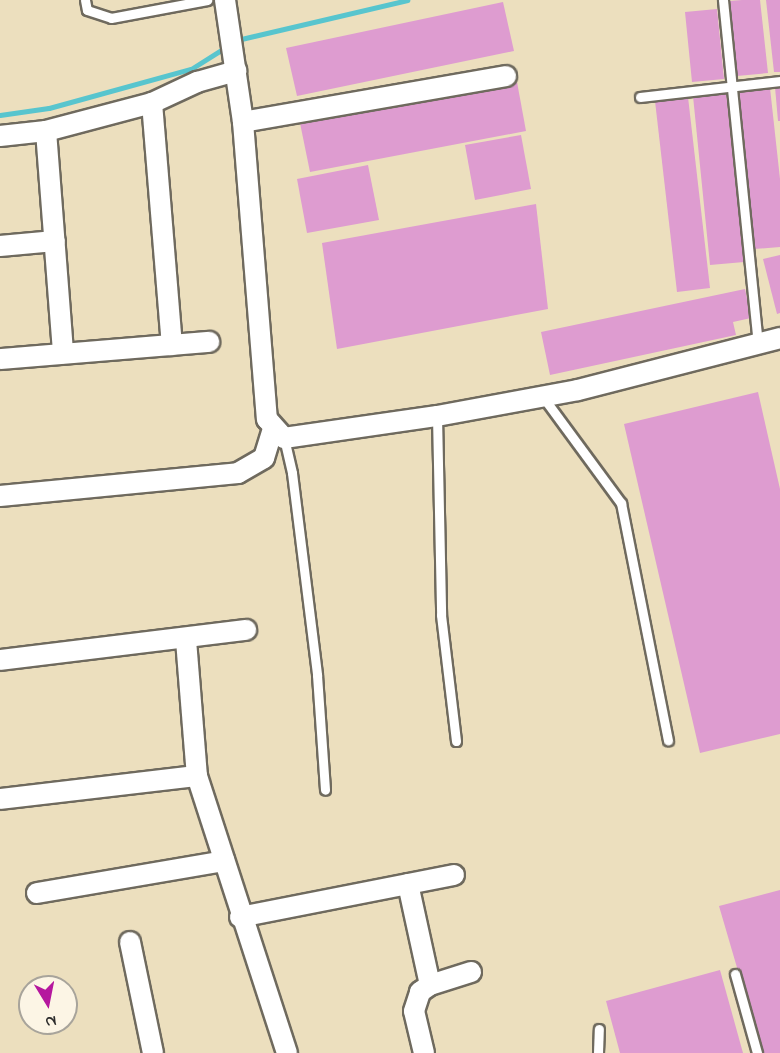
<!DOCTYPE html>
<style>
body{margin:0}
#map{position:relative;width:780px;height:1053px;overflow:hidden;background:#ecdfbe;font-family:"Indie Flower",sans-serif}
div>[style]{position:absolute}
.stream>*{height:5px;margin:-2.5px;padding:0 2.5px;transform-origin:2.5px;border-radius:2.5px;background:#58c5ce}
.building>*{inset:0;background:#de9cd0}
.roads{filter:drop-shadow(2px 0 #6f6a5e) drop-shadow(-2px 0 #6f6a5e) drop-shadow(0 2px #6f6a5e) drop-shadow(0 -2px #6f6a5e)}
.service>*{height:9px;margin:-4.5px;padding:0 4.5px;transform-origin:4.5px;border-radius:4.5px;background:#fff}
.minor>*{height:20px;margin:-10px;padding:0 10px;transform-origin:10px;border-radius:10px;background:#fff}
span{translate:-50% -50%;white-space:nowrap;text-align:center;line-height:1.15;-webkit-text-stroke:4.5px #fcf5e5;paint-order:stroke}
.north{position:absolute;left:18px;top:975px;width:60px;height:60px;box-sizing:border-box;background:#fcf5e5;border:2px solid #a8a49b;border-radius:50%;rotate:170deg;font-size:16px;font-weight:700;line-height:24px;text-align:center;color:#2b2b2b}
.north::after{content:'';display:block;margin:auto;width:21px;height:27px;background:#b5179e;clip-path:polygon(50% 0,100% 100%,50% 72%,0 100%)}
</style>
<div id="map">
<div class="stream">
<div style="left:237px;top:40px;width:175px;rotate:-13.2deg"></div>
<div style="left:0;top:115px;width:49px;rotate:-8.1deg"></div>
<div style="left:49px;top:108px;width:147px;rotate:-15.4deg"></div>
<div style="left:191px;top:69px;width:41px;rotate:-32.2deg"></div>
</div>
<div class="building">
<div style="clip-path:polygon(742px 0,760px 0,768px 73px,737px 76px,729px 1px)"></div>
<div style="clip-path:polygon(766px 0,780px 0,780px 72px,774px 72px)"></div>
<div style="clip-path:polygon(503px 2px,514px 51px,297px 96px,286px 48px)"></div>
<div style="clip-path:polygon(717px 9px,724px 79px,692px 82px,685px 12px)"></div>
<div style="clip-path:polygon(517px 82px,526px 131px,310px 172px,300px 123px)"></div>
<div style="clip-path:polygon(780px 86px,780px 121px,778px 121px,775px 87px)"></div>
<div style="clip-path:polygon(770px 88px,780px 179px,780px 247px,754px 249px,737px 91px)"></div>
<div style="clip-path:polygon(726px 92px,744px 262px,710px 265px,693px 96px)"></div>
<div style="clip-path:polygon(688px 97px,710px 288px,677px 292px,655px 101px)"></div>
<div style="clip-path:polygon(521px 135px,531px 189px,475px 200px,465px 145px)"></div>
<div style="clip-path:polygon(368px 165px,379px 220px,307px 233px,297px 179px)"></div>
<div style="clip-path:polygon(536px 204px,548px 309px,337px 349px,322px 243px)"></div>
<div style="clip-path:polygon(780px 255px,780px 313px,777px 314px,763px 259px)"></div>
<div style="clip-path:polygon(745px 289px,751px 318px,733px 322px,736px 335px,550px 375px,541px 332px)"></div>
<div style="clip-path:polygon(758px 392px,780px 489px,780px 734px,700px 753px,624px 424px)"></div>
<div style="clip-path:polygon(780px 890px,780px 1053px,762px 1053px,719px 906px)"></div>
<div style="clip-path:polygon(720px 970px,743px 1053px,620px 1053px,606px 1001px)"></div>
</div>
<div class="roads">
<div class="service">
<div style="left:85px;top:0;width:10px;rotate:79deg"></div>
<div style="left:87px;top:10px;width:25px;rotate:18deg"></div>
<div style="left:111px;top:18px;width:98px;rotate:-10.6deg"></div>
<div style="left:723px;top:0;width:345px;rotate:84.2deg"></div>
<div style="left:640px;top:97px;width:141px;rotate:-6.5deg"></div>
<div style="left:543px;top:397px;width:132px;rotate:53.7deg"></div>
<div style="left:621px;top:503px;width:242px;rotate:78.8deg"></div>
<div style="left:437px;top:416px;width:199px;rotate:88.8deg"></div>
<div style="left:441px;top:615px;width:127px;rotate:83.2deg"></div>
<div style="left:284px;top:438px;width:36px;rotate:77deg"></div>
<div style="left:292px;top:473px;width:204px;rotate:82.9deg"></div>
<div style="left:317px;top:675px;width:115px;rotate:86deg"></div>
<div style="left:735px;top:974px;width:82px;rotate:74.4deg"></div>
<div style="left:598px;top:1053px;width:24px;rotate:-88deg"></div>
</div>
<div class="minor">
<div style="left:225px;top:0;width:123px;rotate:81.6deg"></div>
<div style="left:243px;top:122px;width:298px;rotate:85.4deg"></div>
<div style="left:267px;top:419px;width:25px;rotate:48deg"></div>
<div style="left:284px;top:438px;width:155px;rotate:-8.2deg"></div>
<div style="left:437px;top:416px;width:143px;rotate:-10.4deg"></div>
<div style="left:578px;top:390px;width:209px;rotate:-14.4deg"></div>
<div style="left:152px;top:103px;width:243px;rotate:85.3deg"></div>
<div style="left:243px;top:122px;width:267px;rotate:-9.9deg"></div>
<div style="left:46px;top:131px;width:223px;rotate:85.6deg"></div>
<div style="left:0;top:136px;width:46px;rotate:-6.2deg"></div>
<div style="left:46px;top:131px;width:110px;rotate:-14.8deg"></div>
<div style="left:152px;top:103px;width:50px;rotate:-25deg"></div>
<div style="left:197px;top:82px;width:41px;rotate:-15.8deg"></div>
<div style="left:0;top:246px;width:55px;rotate:-5.2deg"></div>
<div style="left:0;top:359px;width:210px;rotate:-4.7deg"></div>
<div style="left:0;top:496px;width:239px;rotate:-5.5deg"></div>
<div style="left:238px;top:473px;width:30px;rotate:-30deg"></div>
<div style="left:264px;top:458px;width:30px;rotate:-73deg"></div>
<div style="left:186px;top:640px;width:136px;rotate:85.4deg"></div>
<div style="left:197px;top:776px;width:291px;rotate:72deg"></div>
<div style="left:0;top:660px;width:248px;rotate:-7deg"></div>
<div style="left:0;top:799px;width:198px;rotate:-6.7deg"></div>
<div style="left:408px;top:884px;width:103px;rotate:77.7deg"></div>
<div style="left:37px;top:893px;width:190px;rotate:-9.7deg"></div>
<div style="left:240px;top:917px;width:218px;rotate:-11.1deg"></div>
<div style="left:130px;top:942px;width:113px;rotate:78.3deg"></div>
<div style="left:424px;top:1053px;width:43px;rotate:-103.4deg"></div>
<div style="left:414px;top:1011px;width:20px;rotate:-72deg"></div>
<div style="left:420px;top:992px;width:12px;rotate:-35deg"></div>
<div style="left:430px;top:985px;width:43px;rotate:-17.6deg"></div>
</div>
</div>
<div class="north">N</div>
</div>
